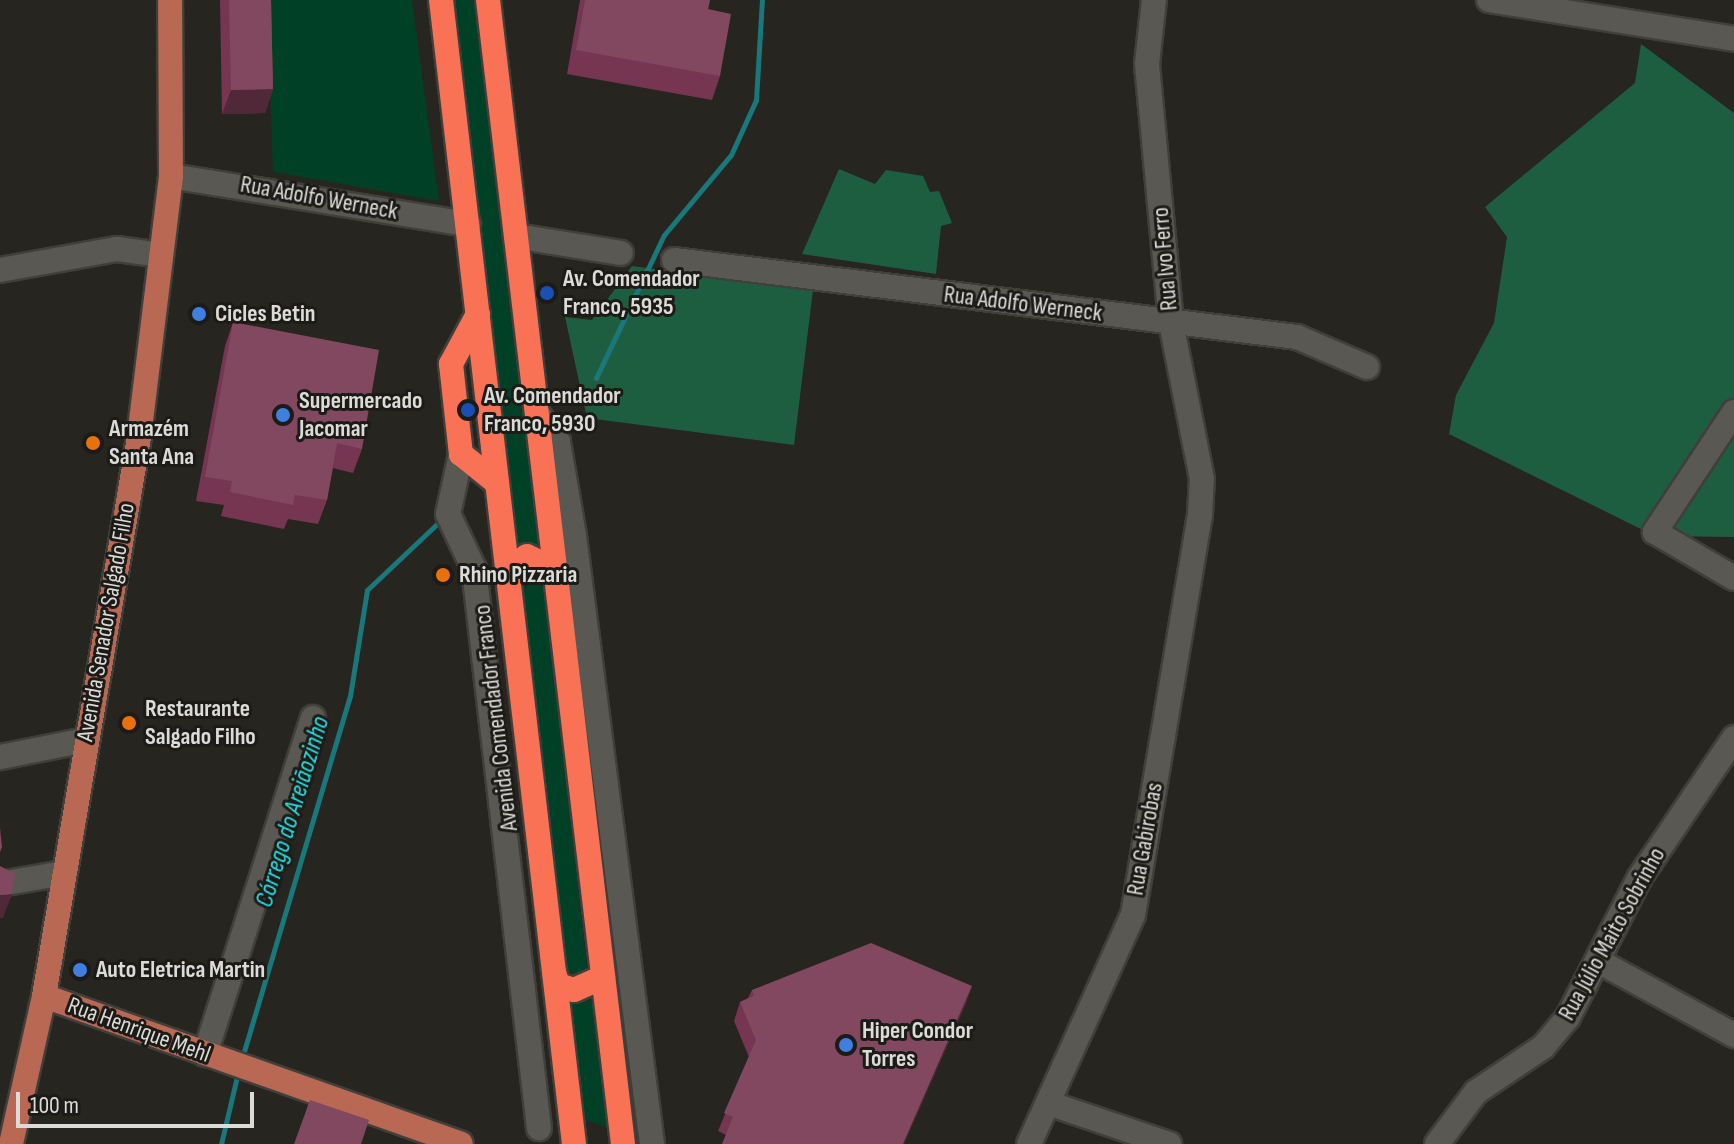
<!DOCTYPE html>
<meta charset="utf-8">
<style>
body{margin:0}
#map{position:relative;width:1734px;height:1144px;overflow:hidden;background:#262520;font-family:"Sofia Sans Condensed",sans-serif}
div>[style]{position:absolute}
.green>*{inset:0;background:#004026}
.forest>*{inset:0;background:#1e5e40}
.stream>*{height:5px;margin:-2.5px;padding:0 2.5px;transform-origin:2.5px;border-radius:2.5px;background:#19787b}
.roads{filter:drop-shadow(2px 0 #403f3b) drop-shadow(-2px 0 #403f3b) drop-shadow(0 2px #403f3b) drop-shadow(0 -2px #403f3b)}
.minor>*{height:24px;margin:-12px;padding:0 12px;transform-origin:12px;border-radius:12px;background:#595853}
.major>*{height:24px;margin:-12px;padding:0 12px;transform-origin:12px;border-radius:12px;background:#b96854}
.highway>*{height:24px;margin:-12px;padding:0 12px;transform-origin:12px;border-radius:12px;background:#f97255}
.wall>*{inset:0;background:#763652}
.shaded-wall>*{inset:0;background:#512838}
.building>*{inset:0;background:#814860}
.dots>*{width:22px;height:22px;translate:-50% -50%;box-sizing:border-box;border:4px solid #1c1b17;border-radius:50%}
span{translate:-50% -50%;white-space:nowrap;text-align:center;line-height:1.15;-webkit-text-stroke:6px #1c1b17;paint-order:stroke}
.street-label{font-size:24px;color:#dbdbd8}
.poi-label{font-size:24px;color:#dbdbd8;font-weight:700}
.left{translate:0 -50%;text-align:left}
.water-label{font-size:26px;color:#2adde2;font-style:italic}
.scale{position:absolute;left:16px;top:1092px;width:238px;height:36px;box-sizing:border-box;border:4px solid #dbdbd8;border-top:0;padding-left:10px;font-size:24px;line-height:28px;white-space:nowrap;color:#dbdbd8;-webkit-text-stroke:6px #1c1b17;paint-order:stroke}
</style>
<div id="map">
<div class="green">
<div style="clip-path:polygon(267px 0,412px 0,439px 201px,273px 172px)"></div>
<div style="clip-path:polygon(450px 0,476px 0,541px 549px,525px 542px,513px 551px)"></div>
<div style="clip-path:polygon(532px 582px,545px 588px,587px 968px,574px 974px,561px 966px,522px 590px)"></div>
<div style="clip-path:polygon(567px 997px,579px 1004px,592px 999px,609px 1128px,583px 1119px)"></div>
</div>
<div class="forest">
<div style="clip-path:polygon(1641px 44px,1734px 113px,1734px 537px,1655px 536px,1449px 434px,1456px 395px,1494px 323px,1507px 237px,1485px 207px,1635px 83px)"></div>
<div style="clip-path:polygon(839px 169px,875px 184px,886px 170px,923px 176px,930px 192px,939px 191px,952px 223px,941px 226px,936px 274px,802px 254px)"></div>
<div style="clip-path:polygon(632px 266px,813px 290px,794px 445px,587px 418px,565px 317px,592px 320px)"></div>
</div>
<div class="stream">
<div style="left:596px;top:378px;width:158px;rotate:-64.6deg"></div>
<div style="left:664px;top:235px;width:104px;rotate:-50.1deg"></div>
<div style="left:731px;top:155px;width:60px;rotate:-65.6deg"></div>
<div style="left:756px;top:100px;width:100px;rotate:-86.6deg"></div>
<div style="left:242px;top:1058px;width:378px;rotate:-73.4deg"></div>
<div style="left:350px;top:696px;width:107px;rotate:-80.9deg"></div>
<div style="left:367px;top:590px;width:103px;rotate:-43.4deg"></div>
<div style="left:221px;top:1144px;width:74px;rotate:-76.7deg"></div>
</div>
<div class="roads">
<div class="minor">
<div style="left:1489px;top:0;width:248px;rotate:9deg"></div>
<div style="left:171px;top:176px;width:301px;rotate:9.2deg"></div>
<div style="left:516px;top:236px;width:106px;rotate:9.2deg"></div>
<div style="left:674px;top:260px;width:628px;rotate:7.05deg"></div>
<div style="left:1297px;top:337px;width:76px;rotate:23.2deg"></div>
<div style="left:0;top:270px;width:119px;rotate:-10.2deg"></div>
<div style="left:117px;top:249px;width:44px;rotate:7.8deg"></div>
<div style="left:1734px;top:412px;width:144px;rotate:123.4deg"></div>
<div style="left:1655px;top:532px;width:91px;rotate:30.2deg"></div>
<div style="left:538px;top:414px;width:34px;rotate:54deg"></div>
<div style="left:558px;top:442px;width:95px;rotate:80.3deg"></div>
<div style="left:574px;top:536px;width:613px;rotate:82.69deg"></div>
<div style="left:461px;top:454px;width:61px;rotate:102.2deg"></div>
<div style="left:448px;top:514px;width:61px;rotate:64.7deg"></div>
<div style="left:474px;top:569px;width:563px;rotate:83.37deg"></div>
<div style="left:0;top:757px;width:88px;rotate:-11.2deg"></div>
<div style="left:0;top:884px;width:65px;rotate:-9.8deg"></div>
<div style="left:1598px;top:961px;width:155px;rotate:28.6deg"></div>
<div style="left:205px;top:1054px;width:353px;rotate:-72.2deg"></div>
<div style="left:1048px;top:1103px;width:128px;rotate:18.7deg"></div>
<div style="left:1029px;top:1144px;width:252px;rotate:-65.6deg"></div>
<div style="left:1133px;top:915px;width:406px;rotate:-80.5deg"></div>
<div style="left:1200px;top:515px;width:36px;rotate:-87deg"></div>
<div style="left:1202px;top:479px;width:159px;rotate:-101.2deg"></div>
<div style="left:1171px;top:323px;width:260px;rotate:-95.3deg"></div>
<div style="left:1147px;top:64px;width:64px;rotate:-83.8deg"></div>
<div style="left:1437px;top:1144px;width:65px;rotate:-53.1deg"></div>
<div style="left:1476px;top:1092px;width:81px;rotate:-33.9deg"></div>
<div style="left:1543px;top:1047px;width:39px;rotate:-50deg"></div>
<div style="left:1568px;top:1017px;width:157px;rotate:-62.8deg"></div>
<div style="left:1640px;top:877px;width:168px;rotate:-55.9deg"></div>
</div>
<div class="major">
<div style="left:44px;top:996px;width:442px;rotate:19.5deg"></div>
<div style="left:11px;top:1144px;width:152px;rotate:-77.4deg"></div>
<div style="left:44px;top:996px;width:567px;rotate:-80.35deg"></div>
<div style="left:139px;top:437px;width:263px;rotate:-83deg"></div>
<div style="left:171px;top:176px;width:176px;rotate:-90.3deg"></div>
</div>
<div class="highway">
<div style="left:441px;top:0;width:1152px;rotate:83.37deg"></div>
<div style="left:488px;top:0;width:1152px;rotate:83.27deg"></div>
<div style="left:478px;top:314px;width:57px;rotate:118.4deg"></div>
<div style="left:451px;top:364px;width:91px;rotate:83.7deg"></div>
<div style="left:461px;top:454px;width:46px;rotate:38.9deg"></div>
<div style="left:508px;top:573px;width:25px;rotate:-42deg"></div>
<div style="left:527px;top:556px;width:32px;rotate:26deg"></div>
<div style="left:554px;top:972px;width:14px;rotate:73deg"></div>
<div style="left:558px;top:985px;width:17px;rotate:17deg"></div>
<div style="left:574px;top:990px;width:32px;rotate:-24deg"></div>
</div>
</div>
<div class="wall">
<div style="clip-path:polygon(220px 0,271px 0,273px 89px,265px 113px,222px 114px)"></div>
<div style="clip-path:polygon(580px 0,710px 0,708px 9px,720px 76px,712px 100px,567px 74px)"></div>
<div style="clip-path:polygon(233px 322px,362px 449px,353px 473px,333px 468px,327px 500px,318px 524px,288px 519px,284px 529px,221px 516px,224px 505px,196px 501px,225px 346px)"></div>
<div style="clip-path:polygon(752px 990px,966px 1004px,726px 1135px,718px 1131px,749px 1057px,734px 1021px,740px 1002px,748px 998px)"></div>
</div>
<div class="shaded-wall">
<div style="clip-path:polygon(273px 89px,265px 113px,222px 114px,231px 90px)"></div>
<div style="clip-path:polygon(12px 894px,3px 918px,0 918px,0 895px)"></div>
<div style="clip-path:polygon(972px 986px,966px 1004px,904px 1144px,903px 1144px)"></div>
</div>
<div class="building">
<div style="clip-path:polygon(229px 0,271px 0,273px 89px,231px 90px)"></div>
<div style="clip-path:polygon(585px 0,710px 0,708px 9px,731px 14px,720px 76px,576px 50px)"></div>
<div style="clip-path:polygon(233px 322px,379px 350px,362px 449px,337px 443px,327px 500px,295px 495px,293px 505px,230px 492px,232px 481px,205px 477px)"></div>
<div style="clip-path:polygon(0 828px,2px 847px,0 852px)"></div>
<div style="clip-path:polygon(0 866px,15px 874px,12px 894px,0 895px)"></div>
<div style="clip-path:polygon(871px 943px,972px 986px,903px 1144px,722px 1144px,733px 1117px,724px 1113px,756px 1040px,740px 1002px,754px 996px,752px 990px)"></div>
<div style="clip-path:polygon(310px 1100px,369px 1120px,361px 1144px,294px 1144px)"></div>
</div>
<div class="dots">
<div style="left:547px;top:293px;background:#1a4fb4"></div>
<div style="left:199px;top:314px;background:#3f7fe0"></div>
<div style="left:468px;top:410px;background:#1a4fb4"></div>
<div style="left:283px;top:415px;background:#3f7fe0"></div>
<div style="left:93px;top:443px;background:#e8710a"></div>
<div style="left:443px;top:575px;background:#e8710a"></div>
<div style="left:129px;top:723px;background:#e8710a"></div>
<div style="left:80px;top:970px;background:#3f7fe0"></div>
<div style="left:846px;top:1045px;background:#3f7fe0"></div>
</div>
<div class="street-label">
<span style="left:319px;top:198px;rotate:10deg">Rua Adolfo Werneck</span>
<span style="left:1165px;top:259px;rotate:-95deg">Rua Ivo Ferro</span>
<span style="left:1023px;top:304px;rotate:7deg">Rua Adolfo Werneck</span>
<span style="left:106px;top:622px;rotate:-80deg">Avenida Senador Salgado Filho</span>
<span style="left:496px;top:718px;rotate:-97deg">Avenida Comendador Franco</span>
<span style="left:1145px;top:839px;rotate:-80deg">Rua Gabirobas</span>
<span style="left:1612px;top:934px;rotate:-61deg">Rua Júlio Maito Sobrinho</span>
<span style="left:139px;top:1030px;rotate:20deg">Rua Henrique Mehl</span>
</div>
<div class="poi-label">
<span class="left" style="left:563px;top:293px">Av. Comendador<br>Franco, 5935</span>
<span class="left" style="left:215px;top:314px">Cicles Betin</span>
<span class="left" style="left:484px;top:410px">Av. Comendador<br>Franco, 5930</span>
<span class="left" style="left:299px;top:415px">Supermercado<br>Jacomar</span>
<span class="left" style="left:109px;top:443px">Armazém<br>Santa Ana</span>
<span class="left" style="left:459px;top:575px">Rhino Pizzaria</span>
<span class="left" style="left:145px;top:723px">Restaurante<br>Salgado Filho</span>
<span class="left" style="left:96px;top:970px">Auto Eletrica Martin</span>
<span class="left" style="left:862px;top:1045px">Hiper Condor<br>Torres</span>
</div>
<div class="water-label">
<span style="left:293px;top:812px;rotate:-73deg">Córrego do Areiãozinho</span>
</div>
<div class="scale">100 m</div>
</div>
